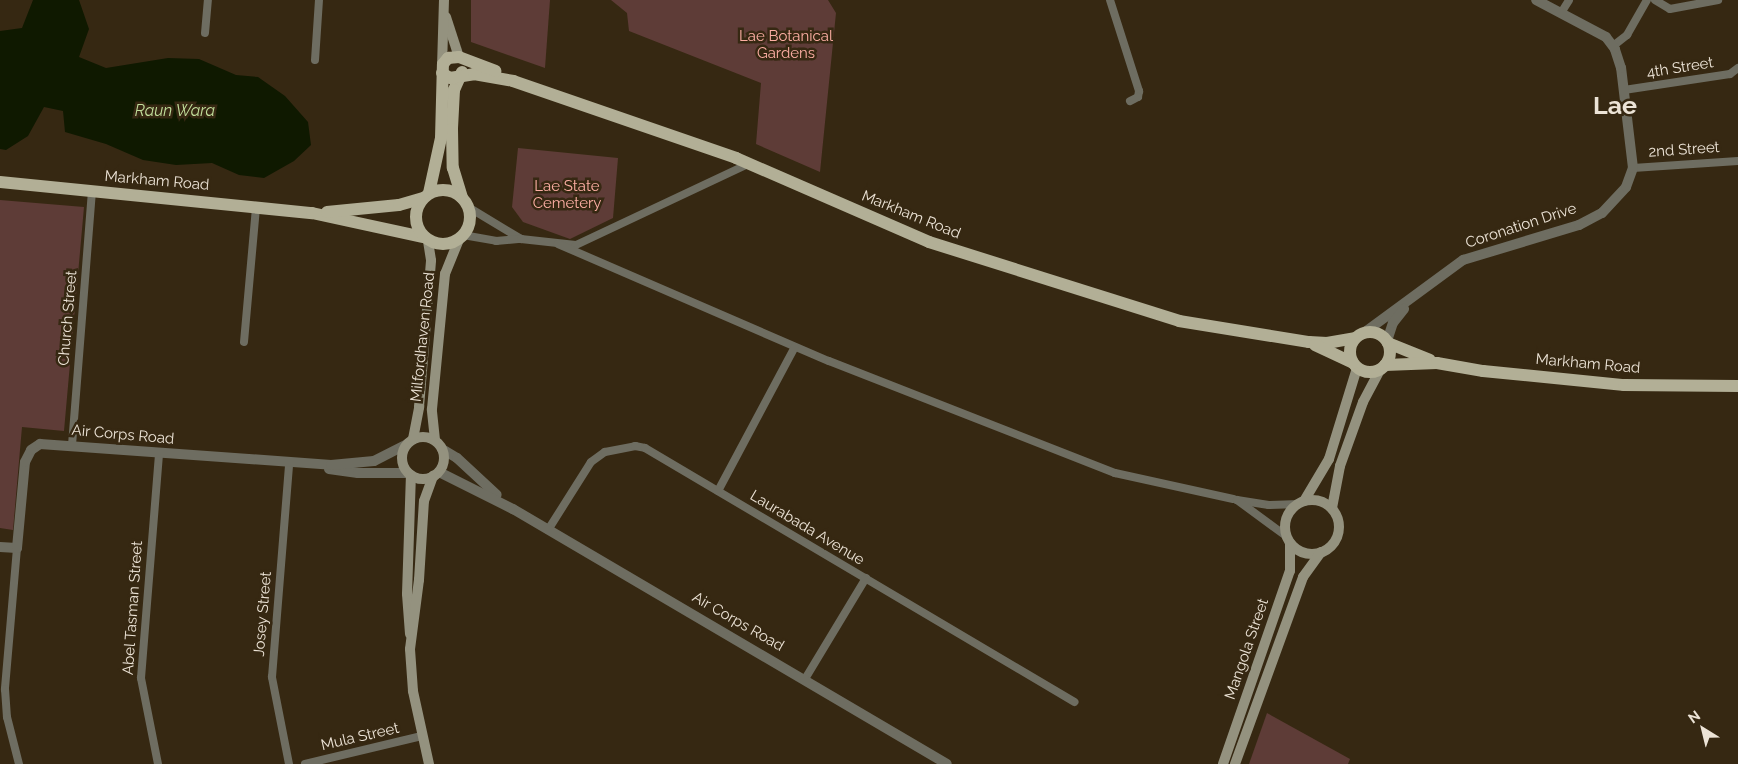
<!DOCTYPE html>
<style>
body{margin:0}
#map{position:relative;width:1738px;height:764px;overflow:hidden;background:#362812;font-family:Raleway,sans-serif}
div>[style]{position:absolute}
.green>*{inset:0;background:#5e3c37}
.water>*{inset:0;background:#0f1900}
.minor>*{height:8px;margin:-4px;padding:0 4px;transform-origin:4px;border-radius:4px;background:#6e6d61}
.tertiary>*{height:10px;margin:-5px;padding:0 5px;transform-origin:5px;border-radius:5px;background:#6e6d61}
.secondary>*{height:10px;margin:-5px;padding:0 5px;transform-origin:5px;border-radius:5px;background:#94927f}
.secondary>.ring{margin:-5px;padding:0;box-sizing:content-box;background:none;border:10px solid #94927f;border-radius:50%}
.primary>*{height:12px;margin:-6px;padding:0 6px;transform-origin:6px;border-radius:6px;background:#b2af96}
.primary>.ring{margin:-6px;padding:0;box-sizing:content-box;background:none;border:12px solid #b2af96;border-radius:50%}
span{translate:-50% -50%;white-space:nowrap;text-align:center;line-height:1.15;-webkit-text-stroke:5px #362812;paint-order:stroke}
.park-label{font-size:15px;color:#fdafa4}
.street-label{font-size:15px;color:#ece3d6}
.water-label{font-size:16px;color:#c2df9c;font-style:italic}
.town-label{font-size:25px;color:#ece3d6;font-weight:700}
.north{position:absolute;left:1678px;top:704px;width:50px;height:50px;-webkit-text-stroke:4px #362812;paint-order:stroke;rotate:324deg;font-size:14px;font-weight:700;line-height:20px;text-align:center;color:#ece3d6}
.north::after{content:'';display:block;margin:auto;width:18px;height:22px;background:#ece3d6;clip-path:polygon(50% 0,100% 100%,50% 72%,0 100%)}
</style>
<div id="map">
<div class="green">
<div style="clip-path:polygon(471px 0,550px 0,545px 68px,471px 42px)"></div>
<div style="clip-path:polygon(611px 0,828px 0,836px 13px,820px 172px,756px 144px,761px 83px,629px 31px,627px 13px)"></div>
<div style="clip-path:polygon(518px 148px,618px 158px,613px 218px,570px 239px,523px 222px,512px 207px)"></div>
<div style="clip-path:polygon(0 200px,84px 207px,64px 431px,22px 427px,13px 530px,0 528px)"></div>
<div style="clip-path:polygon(1267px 713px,1350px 759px,1348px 764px,1249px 764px)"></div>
</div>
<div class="water">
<div style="clip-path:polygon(33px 0,79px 0,89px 29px,79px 57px,106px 68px,168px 58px,199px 59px,236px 75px,258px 77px,285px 96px,308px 122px,311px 145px,294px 161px,264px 178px,239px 175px,212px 163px,176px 165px,143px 160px,106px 144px,65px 132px,63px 111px,44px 107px,28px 136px,6px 150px,0 149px,0 31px,22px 28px)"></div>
</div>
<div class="minor">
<div style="left:1110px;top:0;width:96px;rotate:72.3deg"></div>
<div style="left:1139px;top:91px;width:6px;rotate:99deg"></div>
<div style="left:1138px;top:97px;width:9px;rotate:153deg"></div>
<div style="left:1655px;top:0;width:17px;rotate:31deg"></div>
<div style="left:1670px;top:9px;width:49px;rotate:-10.6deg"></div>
<div style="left:1561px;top:13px;width:15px;rotate:-58deg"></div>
<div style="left:205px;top:33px;width:33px;rotate:-85deg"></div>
<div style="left:1613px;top:46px;width:18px;rotate:-38deg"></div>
<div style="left:1627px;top:35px;width:40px;rotate:-60.3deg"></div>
<div style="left:315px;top:60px;width:60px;rotate:-86.2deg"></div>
<div style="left:1624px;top:90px;width:107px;rotate:-8.6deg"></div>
<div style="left:1730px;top:74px;width:10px;rotate:-37deg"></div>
<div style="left:1633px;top:168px;width:105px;rotate:-3.8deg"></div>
<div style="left:468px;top:207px;width:62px;rotate:31.1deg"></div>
<div style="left:463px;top:235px;width:34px;rotate:10deg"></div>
<div style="left:496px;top:241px;width:25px;rotate:-5deg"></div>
<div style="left:521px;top:239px;width:55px;rotate:6.2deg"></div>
<div style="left:576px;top:245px;width:192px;rotate:-25.2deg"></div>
<div style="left:558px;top:244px;width:295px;rotate:23.4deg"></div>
<div style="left:829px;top:361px;width:307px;rotate:21.4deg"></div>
<div style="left:1115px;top:473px;width:121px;rotate:12.4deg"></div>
<div style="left:244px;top:342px;width:135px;rotate:-84.9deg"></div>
<div style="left:72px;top:445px;width:254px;rotate:-85.5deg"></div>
<div style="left:718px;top:491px;width:163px;rotate:-61.9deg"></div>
<div style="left:1237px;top:500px;width:32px;rotate:9deg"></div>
<div style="left:1269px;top:505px;width:30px;rotate:-2deg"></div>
<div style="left:1237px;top:500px;width:61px;rotate:36.3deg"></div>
<div style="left:548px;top:530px;width:80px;rotate:-57.7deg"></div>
<div style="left:591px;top:462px;width:17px;rotate:-36deg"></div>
<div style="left:605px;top:452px;width:31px;rotate:-11deg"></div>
<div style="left:635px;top:446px;width:10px;rotate:11deg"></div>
<div style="left:645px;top:448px;width:499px;rotate:30.6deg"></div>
<div style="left:17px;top:548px;width:142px;rotate:94.9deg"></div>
<div style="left:5px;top:689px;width:28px;rotate:86deg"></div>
<div style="left:7px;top:717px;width:49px;rotate:75.7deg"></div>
<div style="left:805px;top:679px;width:118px;rotate:-58.9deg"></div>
<div style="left:158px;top:764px;width:88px;rotate:-101.2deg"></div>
<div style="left:141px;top:678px;width:226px;rotate:-85.4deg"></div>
<div style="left:289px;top:764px;width:89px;rotate:-101.1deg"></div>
<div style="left:272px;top:677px;width:214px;rotate:-85.4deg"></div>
<div style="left:305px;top:764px;width:120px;rotate:-13.5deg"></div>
</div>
<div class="tertiary">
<div style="left:1365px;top:332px;width:122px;rotate:-36.3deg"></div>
<div style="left:1463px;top:260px;width:121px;rotate:-16.8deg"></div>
<div style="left:1579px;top:225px;width:26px;rotate:-28deg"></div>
<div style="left:1602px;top:213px;width:35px;rotate:-47deg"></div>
<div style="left:1626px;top:187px;width:20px;rotate:-70deg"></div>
<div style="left:1633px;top:168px;width:101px;rotate:-96.8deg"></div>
<div style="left:1621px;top:68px;width:20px;rotate:-108deg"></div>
<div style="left:1615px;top:49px;width:15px;rotate:-127deg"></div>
<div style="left:1606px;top:37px;width:79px;rotate:-152.1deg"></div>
<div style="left:1387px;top:341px;width:19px;rotate:-72deg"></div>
<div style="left:1393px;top:323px;width:18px;rotate:-52deg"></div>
<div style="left:442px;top:449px;width:17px;rotate:31deg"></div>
<div style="left:457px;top:458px;width:54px;rotate:42.8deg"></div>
<div style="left:329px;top:469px;width:29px;rotate:8deg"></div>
<div style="left:358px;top:473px;width:50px"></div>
<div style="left:439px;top:472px;width:83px;rotate:26.6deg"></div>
<div style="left:513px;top:509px;width:503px;rotate:30.44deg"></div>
<div style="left:0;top:547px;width:17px;rotate:3deg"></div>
<div style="left:17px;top:548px;width:86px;rotate:-84.7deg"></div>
<div style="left:25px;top:462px;width:13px;rotate:-63deg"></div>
<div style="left:31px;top:450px;width:11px;rotate:-34deg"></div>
<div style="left:40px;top:444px;width:292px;rotate:4.1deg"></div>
<div style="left:331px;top:465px;width:43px;rotate:-5.3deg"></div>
<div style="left:374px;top:461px;width:36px;rotate:-27deg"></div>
</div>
<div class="secondary">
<div style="left:446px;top:17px;width:42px;rotate:72deg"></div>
<div style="left:442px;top:67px;width:67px;rotate:-88.3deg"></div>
<div class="ring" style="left:402px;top:437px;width:32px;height:32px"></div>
<div style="left:413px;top:439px;width:33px;rotate:-79deg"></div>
<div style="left:419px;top:407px;width:147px;rotate:-85.3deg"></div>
<div style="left:431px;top:260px;width:19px;rotate:-99deg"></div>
<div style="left:435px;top:440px;width:31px;rotate:-96deg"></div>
<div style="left:432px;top:409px;width:136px;rotate:-84.5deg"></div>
<div style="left:445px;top:274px;width:38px;rotate:-68deg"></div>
<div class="ring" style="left:1285px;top:500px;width:44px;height:44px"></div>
<div style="left:1304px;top:501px;width:49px;rotate:-59.2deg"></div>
<div style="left:1329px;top:459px;width:95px;rotate:-72.9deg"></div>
<div style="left:1332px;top:508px;width:43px;rotate:-79.2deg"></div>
<div style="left:1340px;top:466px;width:68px;rotate:-70.2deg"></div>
<div style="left:1363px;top:402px;width:38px;rotate:-62deg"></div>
<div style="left:410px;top:634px;width:40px;rotate:-94.3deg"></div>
<div style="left:407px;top:594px;width:119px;rotate:-88.1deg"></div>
<div style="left:429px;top:764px;width:75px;rotate:-102.4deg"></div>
<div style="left:413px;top:691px;width:42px;rotate:-94.1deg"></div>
<div style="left:410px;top:649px;width:70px;rotate:-82.6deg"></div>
<div style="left:419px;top:580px;width:79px;rotate:-86.4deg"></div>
<div style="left:424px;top:501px;width:27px;rotate:-70deg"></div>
<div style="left:1223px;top:764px;width:204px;rotate:-70.9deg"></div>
<div style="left:1290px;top:571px;width:28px;rotate:-90deg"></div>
<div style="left:1235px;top:764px;width:199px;rotate:-70deg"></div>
<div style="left:1303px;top:577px;width:31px;rotate:-54deg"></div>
</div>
<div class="primary">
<div style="left:462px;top:72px;width:20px;rotate:114deg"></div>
<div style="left:454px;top:90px;width:39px;rotate:93deg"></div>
<div style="left:452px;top:129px;width:39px;rotate:89deg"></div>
<div style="left:453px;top:168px;width:31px;rotate:73deg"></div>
<div style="left:442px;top:73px;width:9px;rotate:32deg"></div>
<div style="left:450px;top:78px;width:24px;rotate:-9deg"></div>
<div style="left:474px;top:74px;width:40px;rotate:10deg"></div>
<div style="left:513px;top:81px;width:236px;rotate:19deg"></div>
<div style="left:736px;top:158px;width:210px;rotate:23.5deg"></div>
<div style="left:929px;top:242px;width:262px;rotate:17.5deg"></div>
<div style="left:1179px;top:321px;width:132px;rotate:9.2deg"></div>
<div style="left:1309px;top:342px;width:18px;rotate:3deg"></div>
<div style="left:1327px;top:343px;width:28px;rotate:-10deg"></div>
<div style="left:0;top:182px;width:314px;rotate:5.7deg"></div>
<div style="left:312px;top:213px;width:114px;rotate:12.2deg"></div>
<div class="ring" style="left:416px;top:190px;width:42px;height:42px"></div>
<div style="left:429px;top:193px;width:56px;rotate:-77.7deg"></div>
<div style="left:441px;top:138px;width:74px;rotate:-88.5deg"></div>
<div style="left:443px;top:64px;width:8px;rotate:-50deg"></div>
<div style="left:448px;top:58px;width:11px;rotate:-5deg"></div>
<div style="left:459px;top:57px;width:39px;rotate:21deg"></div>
<div style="left:327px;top:212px;width:72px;rotate:-5.6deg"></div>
<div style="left:399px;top:205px;width:25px;rotate:-16deg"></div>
<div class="ring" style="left:1350px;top:332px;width:28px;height:28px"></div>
<div style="left:1388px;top:343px;width:45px;rotate:22deg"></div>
<div style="left:1315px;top:345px;width:42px;rotate:25.3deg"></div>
<div style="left:1385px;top:365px;width:52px;rotate:-2.2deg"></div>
<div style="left:1437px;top:363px;width:47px;rotate:9.9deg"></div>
<div style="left:1483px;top:371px;width:142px;rotate:5.7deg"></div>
<div style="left:1624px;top:385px;width:114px;rotate:0.5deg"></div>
</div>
<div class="park-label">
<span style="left:786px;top:45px">Lae Botanical<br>Gardens</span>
<span style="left:567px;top:195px">Lae State<br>Cemetery</span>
</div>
<div class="street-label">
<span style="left:1680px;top:68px;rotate:-9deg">4th Street</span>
<span style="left:1684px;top:150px;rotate:-4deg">2nd Street</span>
<span style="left:157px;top:181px;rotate:5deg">Markham Road</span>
<span style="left:911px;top:215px;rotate:22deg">Markham Road</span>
<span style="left:1521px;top:226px;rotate:-18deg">Coronation Drive</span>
<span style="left:68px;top:318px;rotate:-85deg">Church Street</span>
<span style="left:423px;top:337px;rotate:-84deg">Milfordhaven Road</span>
<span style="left:1588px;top:364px;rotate:5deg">Markham Road</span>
<span style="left:123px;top:435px;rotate:5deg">Air Corps Road</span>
<span style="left:807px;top:528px;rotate:31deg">Laurabada Avenue</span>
<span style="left:133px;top:608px;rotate:-86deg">Abel Tasman Street</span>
<span style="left:263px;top:614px;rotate:-85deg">Josey Street</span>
<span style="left:738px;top:622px;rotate:30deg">Air Corps Road</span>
<span style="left:1247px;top:649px;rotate:-71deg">Mangola Street</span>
<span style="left:360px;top:737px;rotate:-13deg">Mula Street</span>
</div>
<div class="water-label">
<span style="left:175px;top:111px">Raun Wara</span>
</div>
<div class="town-label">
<span style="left:1615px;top:105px">Lae</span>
</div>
<div class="north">N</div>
</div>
